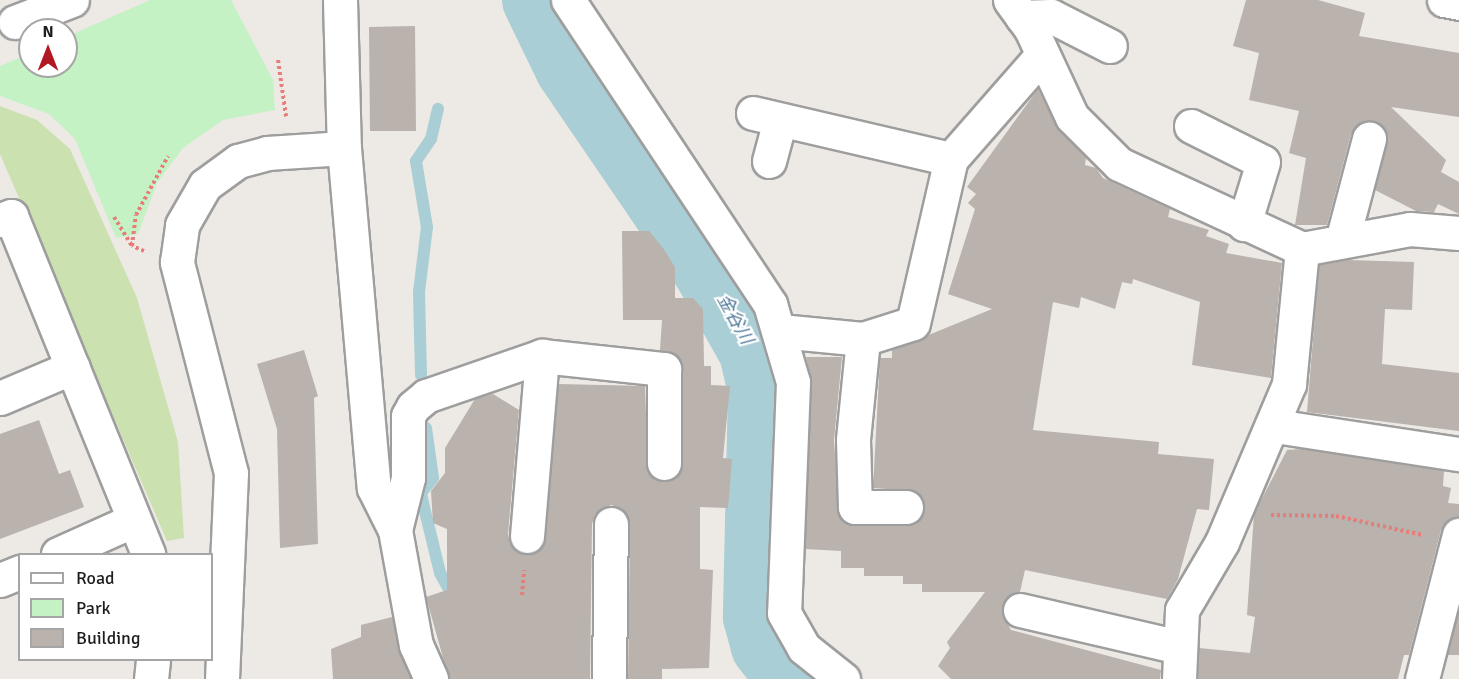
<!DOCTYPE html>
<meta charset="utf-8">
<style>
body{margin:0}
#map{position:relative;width:1459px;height:679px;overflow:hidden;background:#ede9e4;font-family:Signika,"Noto Sans JP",sans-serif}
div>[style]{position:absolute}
.grass>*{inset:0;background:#cbe1af}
.park>*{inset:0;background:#c5f2c5}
.stream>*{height:12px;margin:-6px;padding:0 6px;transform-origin:6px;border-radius:6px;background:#a9ced5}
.river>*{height:68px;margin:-34px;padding:0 34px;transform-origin:34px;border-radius:34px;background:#a9ced5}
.building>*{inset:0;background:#b9b2ad}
.path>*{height:4px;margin-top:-2px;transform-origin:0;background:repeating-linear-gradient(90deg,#e87c79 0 3px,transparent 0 6px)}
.roads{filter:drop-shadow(2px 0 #9e9e9e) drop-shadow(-2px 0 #9e9e9e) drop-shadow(0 2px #9e9e9e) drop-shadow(0 -2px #9e9e9e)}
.street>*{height:33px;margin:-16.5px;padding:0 16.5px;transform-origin:16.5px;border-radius:16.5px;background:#fff}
span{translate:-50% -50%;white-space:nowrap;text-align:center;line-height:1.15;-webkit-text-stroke:4.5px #fff;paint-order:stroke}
.water-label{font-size:18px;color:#527a99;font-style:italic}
.legend{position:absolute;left:18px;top:553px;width:195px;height:108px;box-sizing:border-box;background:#fff;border:2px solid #a5a5a5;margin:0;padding:8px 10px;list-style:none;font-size:18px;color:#1d1d1d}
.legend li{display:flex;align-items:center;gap:12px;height:30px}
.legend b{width:30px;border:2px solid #a5a5a5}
.north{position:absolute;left:18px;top:18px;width:60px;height:60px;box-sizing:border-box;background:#fff;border:2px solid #a5a5a5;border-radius:50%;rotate:0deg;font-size:16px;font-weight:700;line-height:24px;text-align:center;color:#1d1d1d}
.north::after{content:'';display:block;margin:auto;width:21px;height:27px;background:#b11823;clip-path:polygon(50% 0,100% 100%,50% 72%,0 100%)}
</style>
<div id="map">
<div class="grass">
<div style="clip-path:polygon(0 106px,37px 120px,70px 149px,137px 298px,178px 442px,184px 538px,167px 541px,0 154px)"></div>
</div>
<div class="park">
<div style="clip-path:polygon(150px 0,231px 0,273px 80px,275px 110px,223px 120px,183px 148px,157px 183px,138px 234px,116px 238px,75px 139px,49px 114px,0 96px,0 66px,30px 53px,30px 66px,66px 66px,66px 37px)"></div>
</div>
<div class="stream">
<div style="left:421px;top:375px;width:83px;rotate:-91.4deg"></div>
<div style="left:419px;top:292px;width:65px;rotate:-83deg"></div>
<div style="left:427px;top:227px;width:67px;rotate:-99.5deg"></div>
<div style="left:416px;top:161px;width:27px;rotate:-56deg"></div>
<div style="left:431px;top:139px;width:31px;rotate:-77deg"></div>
<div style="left:426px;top:428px;width:50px;rotate:82deg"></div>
<div style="left:433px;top:478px;width:19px;rotate:129deg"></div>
<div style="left:421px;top:493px;width:10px;rotate:79deg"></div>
<div style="left:423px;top:503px;width:72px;rotate:76.3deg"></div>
<div style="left:440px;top:573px;width:31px;rotate:61deg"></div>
</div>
<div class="river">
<div style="left:536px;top:0;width:76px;rotate:64.1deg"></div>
<div style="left:569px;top:68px;width:247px;rotate:55.7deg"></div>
<div style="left:708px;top:272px;width:92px;rotate:60.6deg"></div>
<div style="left:753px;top:352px;width:39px;rotate:77deg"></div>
<div style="left:762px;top:390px;width:227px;rotate:91.3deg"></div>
<div style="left:757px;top:617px;width:30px;rotate:75deg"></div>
<div style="left:765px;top:646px;width:41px;rotate:52.9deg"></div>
</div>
<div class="building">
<div style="clip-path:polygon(1246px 0,1318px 0,1365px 13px,1359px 36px,1459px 53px,1459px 117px,1391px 107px,1446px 160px,1441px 172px,1459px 182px,1459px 214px,1438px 204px,1434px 212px,1416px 211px,1375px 190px,1387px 135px,1382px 125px,1365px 121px,1351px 134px,1327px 225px,1295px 225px,1306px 158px,1289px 153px,1299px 111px,1249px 100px,1259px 53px,1233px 46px)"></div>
<div style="clip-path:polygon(415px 26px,416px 131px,370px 131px,369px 27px)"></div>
<div style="clip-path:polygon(1038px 89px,1058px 130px,1086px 158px,1085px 165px,1096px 168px,1103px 178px,1170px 209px,1168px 217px,1209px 230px,1206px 236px,1229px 244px,1226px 253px,1282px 263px,1271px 378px,1192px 365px,1200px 302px,1133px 279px,1132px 284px,1122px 282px,1115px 309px,1081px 297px,1079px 308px,1053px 302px,1033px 430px,1159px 442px,1158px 454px,1214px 459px,1209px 510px,1197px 509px,1178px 579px,1167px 599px,1025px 570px,1020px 592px,1006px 598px,1002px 615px,1011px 630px,1161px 670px,1160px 679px,951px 679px,938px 666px,950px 648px,947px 642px,985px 592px,922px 592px,922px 584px,903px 584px,903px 576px,864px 576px,864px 568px,841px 568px,841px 551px,805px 549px,812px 383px,806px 357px,842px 357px,834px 440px,839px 517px,855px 526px,906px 526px,922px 516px,922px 498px,915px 491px,873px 488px,880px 358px,892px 358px,892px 350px,992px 309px,948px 294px,975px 209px,968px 203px,976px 194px,967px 187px)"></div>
<div style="clip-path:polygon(622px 231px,649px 231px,663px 248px,675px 267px,675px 298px,693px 298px,703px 309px,704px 366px,711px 366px,711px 385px,730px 386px,723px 458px,732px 459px,728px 508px,700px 507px,700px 569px,713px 570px,709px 668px,662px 669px,662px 679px,628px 679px,630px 524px,621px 508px,611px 505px,595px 514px,592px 524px,590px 679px,449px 679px,426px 597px,447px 590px,447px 529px,433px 523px,431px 491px,445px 473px,445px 448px,475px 399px,493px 394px,519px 410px,508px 534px,510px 544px,525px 555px,535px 553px,546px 538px,558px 384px,645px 386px,648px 472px,663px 482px,680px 472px,683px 368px,675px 354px,660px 350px,662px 320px,623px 320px)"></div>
<div style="clip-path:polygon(1348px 260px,1414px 262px,1412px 310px,1385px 309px,1382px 364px,1459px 373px,1459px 431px,1307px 412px,1319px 265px)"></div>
<div style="clip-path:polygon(304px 350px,318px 396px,314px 398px,318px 544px,280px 548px,277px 429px,257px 364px)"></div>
<div style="clip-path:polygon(39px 420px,59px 474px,70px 470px,84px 507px,0 539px,0 434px)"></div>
<div style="clip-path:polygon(1302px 449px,1444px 471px,1443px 486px,1451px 488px,1448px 503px,1459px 504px,1459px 517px,1441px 530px,1409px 655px,1404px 655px,1398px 679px,1198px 679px,1199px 648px,1250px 653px,1255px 617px,1247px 615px,1254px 514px,1287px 450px)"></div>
<div style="clip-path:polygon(1459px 610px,1459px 655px,1447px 655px)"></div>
<div style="clip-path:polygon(392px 617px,411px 679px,333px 679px,331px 649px,361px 637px,361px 625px)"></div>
</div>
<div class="path">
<div style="left:278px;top:60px;width:57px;rotate:81.9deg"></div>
<div style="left:114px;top:217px;width:34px;rotate:58deg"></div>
<div style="left:144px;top:251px;width:13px;rotate:-157deg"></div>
<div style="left:132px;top:246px;width:31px;rotate:-83deg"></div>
<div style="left:136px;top:215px;width:67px;rotate:-61.5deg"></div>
<div style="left:1271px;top:515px;width:65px;rotate:0.9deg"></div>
<div style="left:1336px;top:516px;width:89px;rotate:12.3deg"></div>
<div style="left:522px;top:595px;width:25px;rotate:-85deg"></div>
</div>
<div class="roads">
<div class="street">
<div style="left:340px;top:0;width:148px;rotate:88.5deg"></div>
<div style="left:344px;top:148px;width:341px;rotate:85deg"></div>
<div style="left:374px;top:488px;width:47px;rotate:63.4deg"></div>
<div style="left:395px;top:530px;width:117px;rotate:79.7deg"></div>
<div style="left:416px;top:645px;width:37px;rotate:66deg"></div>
<div style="left:568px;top:0;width:365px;rotate:56.4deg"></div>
<div style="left:770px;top:304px;width:81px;rotate:73.6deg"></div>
<div style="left:793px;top:382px;width:231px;rotate:92.2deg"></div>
<div style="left:784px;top:613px;width:40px;rotate:60.3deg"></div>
<div style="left:804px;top:648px;width:50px;rotate:38.5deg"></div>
<div style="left:1010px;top:0;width:36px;rotate:54deg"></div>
<div style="left:1031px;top:29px;width:97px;rotate:65deg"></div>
<div style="left:1072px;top:117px;width:66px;rotate:45deg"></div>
<div style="left:1119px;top:164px;width:202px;rotate:24.9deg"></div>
<div style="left:1302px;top:249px;width:110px;rotate:-10.5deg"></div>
<div style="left:1410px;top:229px;width:49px;rotate:4.7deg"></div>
<div style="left:1444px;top:0;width:15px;rotate:11deg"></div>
<div style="left:1022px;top:17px;width:29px;rotate:-2deg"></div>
<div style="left:1051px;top:16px;width:66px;rotate:27deg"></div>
<div style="left:15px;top:22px;width:61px;rotate:-21.1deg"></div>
<div style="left:753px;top:113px;width:203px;rotate:13.1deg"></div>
<div style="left:1191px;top:126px;width:80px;rotate:26.6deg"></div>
<div style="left:1263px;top:162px;width:65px;rotate:107deg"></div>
<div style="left:769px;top:161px;width:42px;rotate:-75deg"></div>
<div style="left:0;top:220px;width:12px;rotate:-20deg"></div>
<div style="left:11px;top:216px;width:365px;rotate:67.9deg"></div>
<div style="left:1342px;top:241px;width:106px;rotate:-75.2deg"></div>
<div style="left:780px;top:331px;width:83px;rotate:5.5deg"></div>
<div style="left:863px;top:339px;width:52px;rotate:-17.7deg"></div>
<div style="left:913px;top:323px;width:168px;rotate:-77deg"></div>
<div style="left:951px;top:159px;width:138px;rotate:-48.8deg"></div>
<div style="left:863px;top:339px;width:101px;rotate:95.7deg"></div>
<div style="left:853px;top:440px;width:67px;rotate:88.3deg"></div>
<div style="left:855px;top:507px;width:51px"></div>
<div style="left:0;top:398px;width:79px;rotate:-23deg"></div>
<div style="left:1275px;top:426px;width:186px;rotate:8.7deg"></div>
<div style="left:395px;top:530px;width:54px;rotate:-76deg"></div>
<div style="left:408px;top:478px;width:62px;rotate:-90deg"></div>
<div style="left:408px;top:416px;width:10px;rotate:-61deg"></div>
<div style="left:413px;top:407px;width:17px;rotate:-40deg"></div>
<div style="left:426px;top:396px;width:123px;rotate:-19deg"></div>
<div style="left:542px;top:356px;width:123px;rotate:6.1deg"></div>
<div style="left:664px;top:369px;width:94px;rotate:90deg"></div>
<div style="left:527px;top:536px;width:181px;rotate:-85.2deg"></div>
<div style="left:58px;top:554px;width:83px;rotate:-24.1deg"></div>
<div style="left:0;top:580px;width:22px;rotate:-22deg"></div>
<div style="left:1020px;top:610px;width:163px;rotate:13.1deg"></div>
<div style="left:151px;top:679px;width:19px;rotate:-84deg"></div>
<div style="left:222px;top:679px;width:206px;rotate:-87.5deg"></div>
<div style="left:231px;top:473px;width:218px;rotate:-104.4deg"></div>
<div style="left:177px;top:262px;width:37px;rotate:-82deg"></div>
<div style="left:182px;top:225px;width:46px;rotate:-60.1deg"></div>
<div style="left:205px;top:185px;width:41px;rotate:-36deg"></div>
<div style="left:238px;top:161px;width:30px;rotate:-15deg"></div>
<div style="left:267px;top:153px;width:77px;rotate:-3.7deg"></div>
<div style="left:609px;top:679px;width:155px;rotate:-89.3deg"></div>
<div style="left:1179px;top:679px;width:69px;rotate:-87.5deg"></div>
<div style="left:1182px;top:610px;width:79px;rotate:-59.5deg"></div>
<div style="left:1222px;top:542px;width:172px;rotate:-67deg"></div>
<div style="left:1289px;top:384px;width:136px;rotate:-84.5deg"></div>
<div style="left:1422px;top:679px;width:149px;rotate:-75.6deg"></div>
</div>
</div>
<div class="water-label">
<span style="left:735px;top:319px;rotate:61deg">金谷川</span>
</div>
<ul class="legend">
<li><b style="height:8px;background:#fff"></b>Road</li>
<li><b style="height:16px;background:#c5f2c5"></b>Park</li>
<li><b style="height:16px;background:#b9b2ad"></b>Building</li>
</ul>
<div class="north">N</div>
</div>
